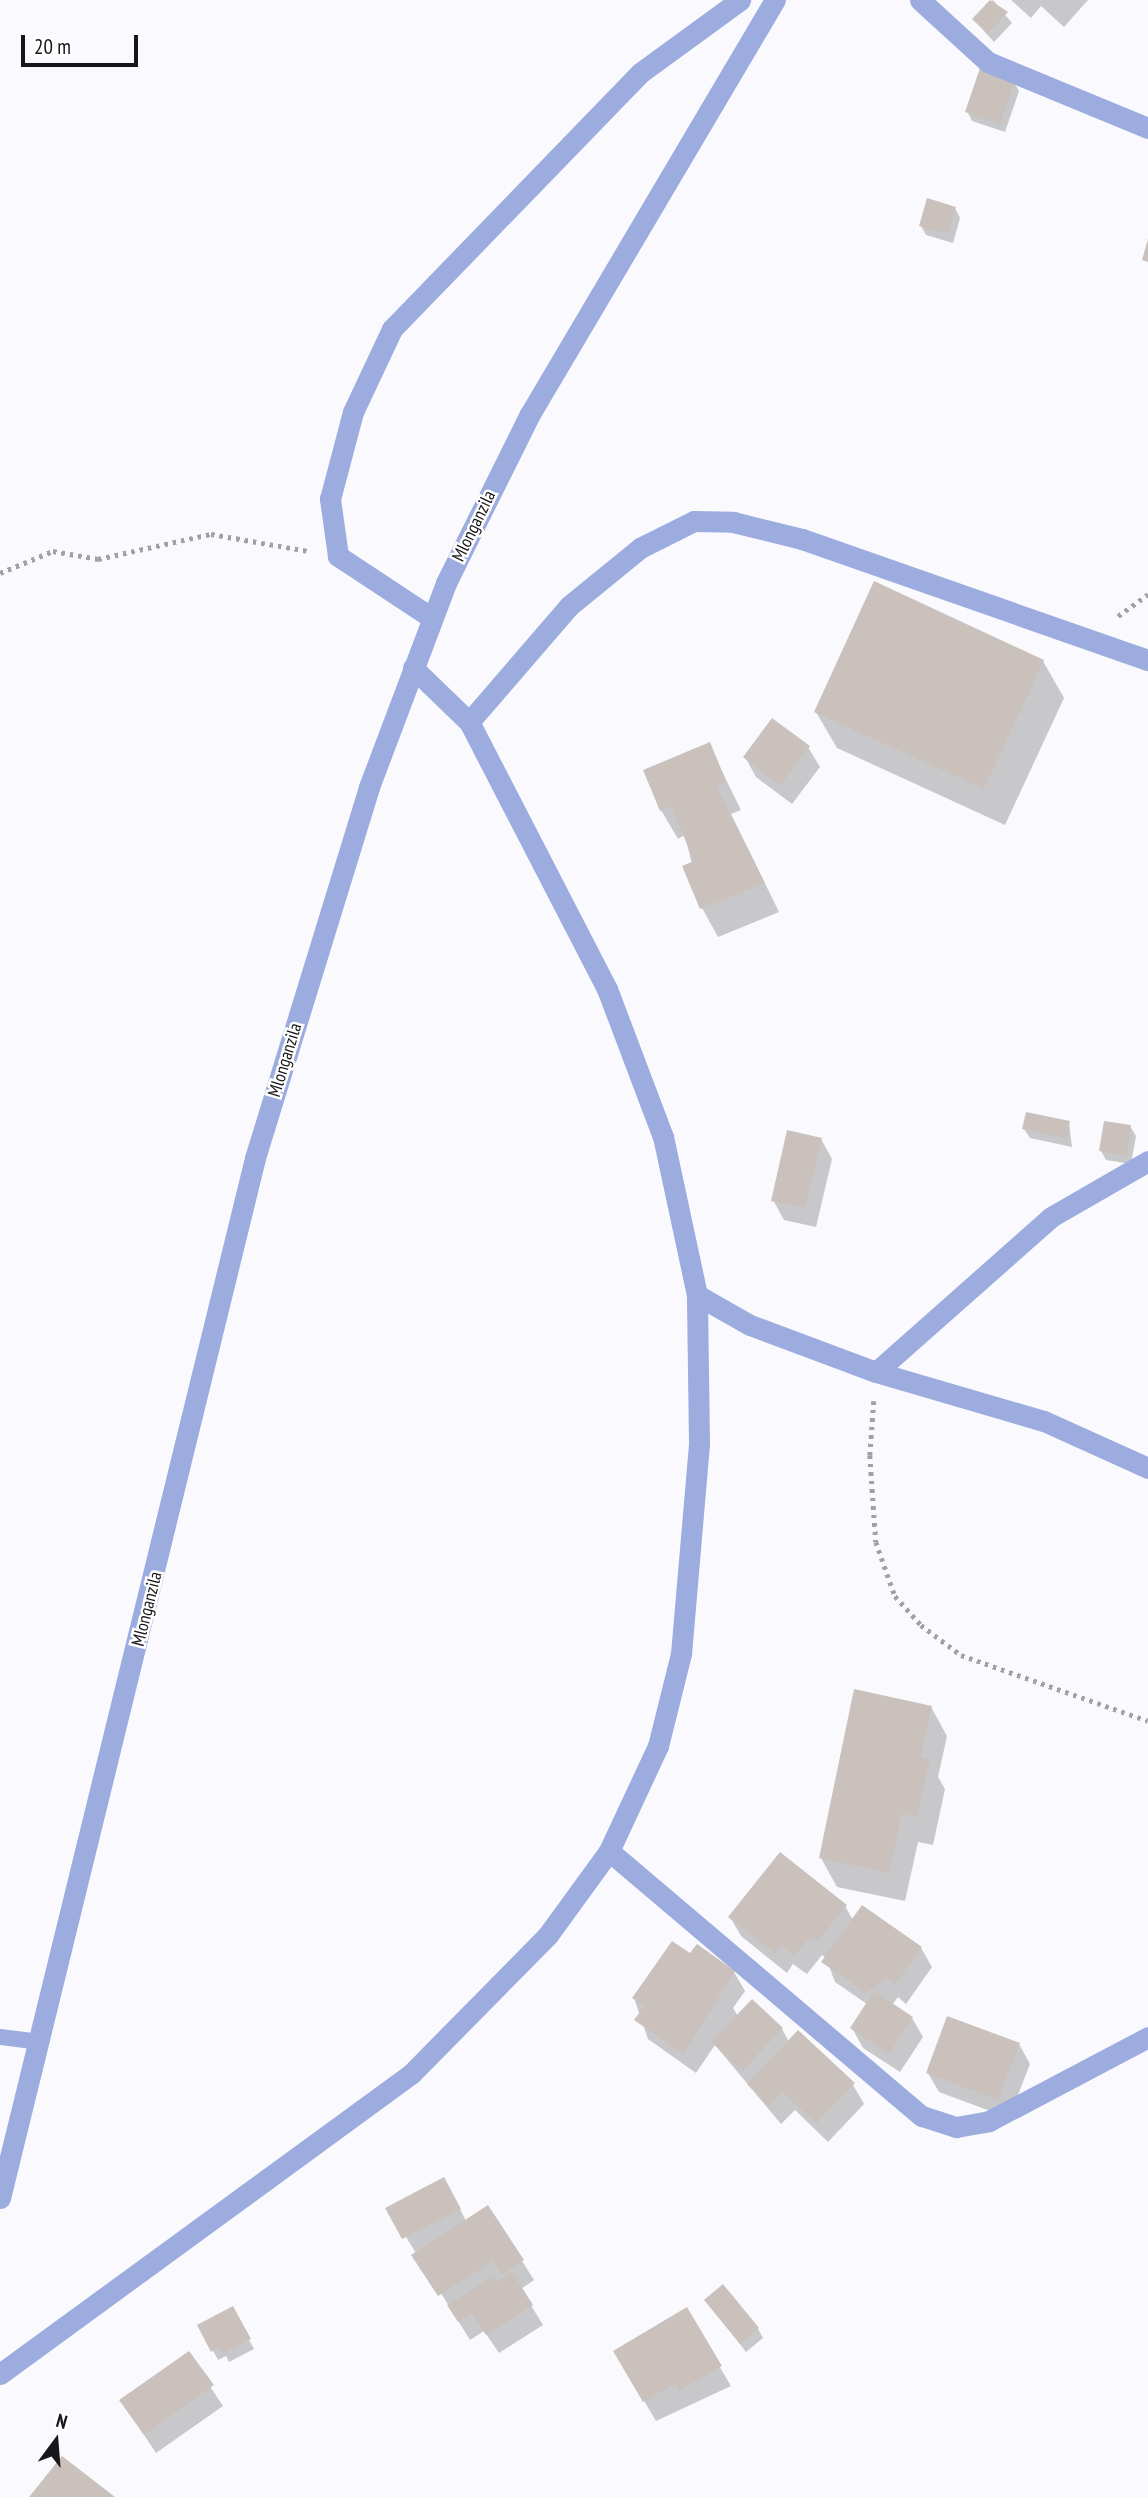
<!DOCTYPE html>
<style>
body{margin:0}
#map{position:relative;width:1148px;height:2497px;overflow:hidden;background:#fafafe;font-family:"PT Sans Narrow",sans-serif}
div>[style]{position:absolute}
.shadow>*{inset:0;background:#0003}
.building>*{inset:0;background:#cac1bd}
.path>*{height:4.5px;margin-top:-2.25px;transform-origin:0;background:repeating-linear-gradient(90deg,#a1a1a4 0 3.5px,transparent 0 8.5px)}
.service>*{height:16px;margin:-8px;padding:0 8px;transform-origin:8px;border-radius:8px;background:#9cacdf}
.minor>*{height:21px;margin:-10.5px;padding:0 10.5px;transform-origin:10.5px;border-radius:10.5px;background:#9cacdf}
.tertiary>*{height:21px;margin:-10.5px;padding:0 10.5px;transform-origin:10.5px;border-radius:10.5px;background:#9cacdf}
span{translate:-50% -50%;white-space:nowrap;text-align:center;line-height:1.15;-webkit-text-stroke:5px #fff;paint-order:stroke}
.street-label{font-size:18px;color:#17171a}
.north{position:absolute;left:21px;top:2406px;width:70px;height:70px;-webkit-text-stroke:5px #fff;paint-order:stroke;rotate:16deg;font-size:19px;font-weight:700;line-height:28px;text-align:center;color:#17171a}
.north::after{content:'';display:block;margin:auto;width:24px;height:32px;background:#17171a;clip-path:polygon(50% 0,100% 100%,50% 72%,0 100%)}
.scale{position:absolute;left:21px;top:35px;width:117px;height:32px;box-sizing:border-box;border:4px solid #17171a;border-top:0;padding-left:9px;font-size:21px;line-height:24px;white-space:nowrap;color:#17171a;-webkit-text-stroke:5px #fff;paint-order:stroke}
</style>
<div id="map">
<div class="shadow">
<div style="clip-path:polygon(993px 0,1012px 23px,994px 42px,974px 20px)"></div>
<div style="clip-path:polygon(1011px 0,1088px 0,1064px 27px,1041px 6px,1031px 18px)"></div>
<div style="clip-path:polygon(1014px 82px,1019px 91px,1005px 132px,972px 121px,967px 111px)"></div>
<div style="clip-path:polygon(955px 208px,960px 218px,953px 243px,926px 235px,921px 226px)"></div>
<div style="clip-path:polygon(1043px 661px,1064px 698px,1005px 825px,837px 748px,816px 712px)"></div>
<div style="clip-path:polygon(709px 745px,741px 810px,731px 814px,779px 912px,718px 937px,702px 908px,685px 835px,678px 839px,661px 810px)"></div>
<div style="clip-path:polygon(808px 747px,820px 767px,792px 804px,756px 777px,745px 757px)"></div>
<div style="clip-path:polygon(1069px 1123px,1072px 1147px,1030px 1138px,1024px 1129px)"></div>
<div style="clip-path:polygon(1130px 1126px,1136px 1136px,1131px 1164px,1106px 1160px,1101px 1151px)"></div>
<div style="clip-path:polygon(821px 1139px,832px 1159px,816px 1227px,784px 1220px,773px 1200px)"></div>
<div style="clip-path:polygon(931px 1707px,947px 1736px,938px 1777px,945px 1789px,933px 1845px,918px 1842px,905px 1901px,837px 1887px,821px 1858px)"></div>
<div style="clip-path:polygon(845px 1906px,853px 1920px,921px 1948px,932px 1967px,906px 2004px,898px 1997px,892px 2005px,912px 2018px,923px 2037px,900px 2072px,863px 2048px,852px 2028px,867px 2004px,835px 1982px,826px 1958px,822px 1955px,807px 1974px,793px 1964px,787px 1973px,741px 1936px,730px 1917px)"></div>
<div style="clip-path:polygon(690px 1956px,734px 1972px,745px 1991px,733px 2008px,738px 2016px,782px 2029px,789px 2042px,853px 2085px,864px 2104px,828px 2142px,795px 2110px,781px 2124px,715px 2045px,696px 2073px,648px 2039px,634px 1998px)"></div>
<div style="clip-path:polygon(1019px 2044px,1030px 2064px,1009px 2118px,939px 2092px,928px 2073px)"></div>
<div style="clip-path:polygon(455px 2199px,466px 2221px,488px 2207px,534px 2280px,521px 2289px,543px 2325px,499px 2353px,484px 2331px,470px 2340px,388px 2208px)"></div>
<div style="clip-path:polygon(706px 2300px,758px 2329px,763px 2338px,746px 2352px)"></div>
<div style="clip-path:polygon(232px 2308px,254px 2349px,229px 2362px,226px 2356px,218px 2360px,200px 2326px)"></div>
<div style="clip-path:polygon(686px 2310px,731px 2386px,656px 2421px,615px 2352px)"></div>
<div style="clip-path:polygon(188px 2353px,223px 2406px,156px 2453px,121px 2400px)"></div>
</div>
<div class="building">
<div style="clip-path:polygon(990px 0,1008px 12px,988px 34px,972px 19px)"></div>
<div style="clip-path:polygon(980px 68px,1015px 80px,1000px 124px,965px 112px)"></div>
<div style="clip-path:polygon(927px 198px,956px 207px,948px 234px,919px 226px)"></div>
<div style="clip-path:polygon(1148px 239px,1148px 262px,1142px 260px)"></div>
<div style="clip-path:polygon(874px 581px,1044px 660px,984px 789px,814px 712px)"></div>
<div style="clip-path:polygon(772px 718px,810px 746px,780px 786px,743px 757px)"></div>
<div style="clip-path:polygon(710px 742px,726px 781px,716px 785px,765px 883px,700px 909px,682px 866px,694px 861px,671px 806px,660px 811px,643px 770px)"></div>
<div style="clip-path:polygon(1026px 1112px,1070px 1121px,1067px 1139px,1022px 1129px)"></div>
<div style="clip-path:polygon(1104px 1121px,1131px 1125px,1127px 1156px,1099px 1151px)"></div>
<div style="clip-path:polygon(787px 1130px,822px 1138px,805px 1208px,771px 1201px)"></div>
<div style="clip-path:polygon(854px 1689px,932px 1706px,921px 1757px,930px 1759px,917px 1817px,902px 1814px,889px 1873px,819px 1858px)"></div>
<div style="clip-path:polygon(780px 1852px,847px 1905px,817px 1942px,810px 1937px,795px 1956px,782px 1945px,775px 1954px,728px 1917px)"></div>
<div style="clip-path:polygon(862px 1905px,922px 1947px,895px 1985px,886px 1979px,866px 1993px,821px 1962px)"></div>
<div style="clip-path:polygon(672px 1941px,690px 1953px,697px 1944px,735px 1971px,684px 2054px,634px 2020px,644px 2006px,632px 1998px)"></div>
<div style="clip-path:polygon(874px 1991px,913px 2017px,889px 2054px,850px 2028px)"></div>
<div style="clip-path:polygon(752px 1999px,783px 2028px,742px 2071px,711px 2042px)"></div>
<div style="clip-path:polygon(947px 2016px,1020px 2043px,998px 2100px,926px 2073px)"></div>
<div style="clip-path:polygon(798px 2030px,855px 2083px,816px 2124px,783px 2092px,769px 2106px,747px 2084px)"></div>
<div style="clip-path:polygon(444px 2177px,461px 2209px,402px 2239px,385px 2208px)"></div>
<div style="clip-path:polygon(488px 2205px,524px 2260px,502px 2275px,493px 2261px,438px 2296px,411px 2255px)"></div>
<div style="clip-path:polygon(512px 2272px,533px 2305px,486px 2335px,472px 2313px,458px 2322px,447px 2305px,494px 2276px,497px 2282px)"></div>
<div style="clip-path:polygon(723px 2284px,759px 2328px,740px 2344px,704px 2300px)"></div>
<div style="clip-path:polygon(233px 2306px,251px 2339px,222px 2354px,219px 2347px,211px 2352px,197px 2325px)"></div>
<div style="clip-path:polygon(687px 2307px,722px 2366px,679px 2391px,675px 2384px,643px 2402px,613px 2351px)"></div>
<div style="clip-path:polygon(189px 2351px,214px 2385px,144px 2435px,119px 2400px)"></div>
<div style="clip-path:polygon(62px 2456px,115px 2497px,29px 2497px)"></div>
</div>
<div class="path">
<div style="left:0;top:573px;width:57px;rotate:-22.5deg"></div>
<div style="left:53px;top:551px;width:46px;rotate:10.1deg"></div>
<div style="left:98px;top:559px;width:116px;rotate:-12.5deg"></div>
<div style="left:211px;top:534px;width:98px;rotate:9.9deg"></div>
<div style="left:1118px;top:616px;width:37px;rotate:-36deg"></div>
<div style="left:874px;top:1401px;width:54px;rotate:94.2deg"></div>
<div style="left:870px;top:1455px;width:87px;rotate:86.1deg"></div>
<div style="left:876px;top:1542px;width:57px;rotate:70.6deg"></div>
<div style="left:895px;top:1596px;width:39px;rotate:48deg"></div>
<div style="left:921px;top:1625px;width:50px;rotate:36.9deg"></div>
<div style="left:961px;top:1655px;width:198px;rotate:19.4deg"></div>
</div>
<div class="service">
<div style="left:0;top:2037px;width:39px;rotate:7deg"></div>
</div>
<div class="minor">
<div style="left:920px;top:0;width:92px;rotate:42.4deg"></div>
<div style="left:988px;top:62px;width:173px;rotate:22.4deg"></div>
<div style="left:432px;top:618px;width:113px;rotate:-146.6deg"></div>
<div style="left:338px;top:556px;width:58px;rotate:-98deg"></div>
<div style="left:330px;top:499px;width:90px;rotate:-75.2deg"></div>
<div style="left:353px;top:412px;width:92px;rotate:-64.8deg"></div>
<div style="left:392px;top:329px;width:356px;rotate:-45.9deg"></div>
<div style="left:640px;top:73px;width:124px;rotate:-36.1deg"></div>
<div style="left:469px;top:722px;width:153px;rotate:-49.2deg"></div>
<div style="left:569px;top:606px;width:92px;rotate:-39.2deg"></div>
<div style="left:640px;top:548px;width:60px;rotate:-26.6deg"></div>
<div style="left:694px;top:521px;width:39px;rotate:1deg"></div>
<div style="left:733px;top:522px;width:71px;rotate:13.8deg"></div>
<div style="left:802px;top:539px;width:367px;rotate:19.3deg"></div>
<div style="left:697px;top:1295px;width:61px;rotate:29.5deg"></div>
<div style="left:750px;top:1325px;width:134px;rotate:20.5deg"></div>
<div style="left:876px;top:1372px;width:175px;rotate:16.3deg"></div>
<div style="left:1044px;top:1421px;width:114px;rotate:24.3deg"></div>
<div style="left:876px;top:1372px;width:234px;rotate:-41.5deg"></div>
<div style="left:1051px;top:1217px;width:112px;rotate:-30deg"></div>
<div style="left:609px;top:1851px;width:410px;rotate:40.3deg"></div>
<div style="left:922px;top:2116px;width:36px;rotate:18deg"></div>
<div style="left:956px;top:2127px;width:34px;rotate:-10deg"></div>
<div style="left:989px;top:2121px;width:180px;rotate:-27.8deg"></div>
<div style="left:0;top:2374px;width:509px;rotate:-36.13deg"></div>
<div style="left:411px;top:2074px;width:195px;rotate:-45.4deg"></div>
<div style="left:548px;top:1935px;width:104px;rotate:-54deg"></div>
<div style="left:609px;top:1851px;width:116px;rotate:-65deg"></div>
<div style="left:658px;top:1746px;width:95px;rotate:-76deg"></div>
<div style="left:681px;top:1654px;width:212px;rotate:-85.1deg"></div>
<div style="left:699px;top:1443px;width:148px;rotate:-90.8deg"></div>
<div style="left:697px;top:1295px;width:162px;rotate:-102.1deg"></div>
<div style="left:663px;top:1137px;width:158px;rotate:-110.7deg"></div>
<div style="left:607px;top:989px;width:301px;rotate:-117.3deg"></div>
<div style="left:469px;top:722px;width:78px;rotate:-136deg"></div>
</div>
<div class="tertiary">
<div style="left:0;top:2198px;width:1071px;rotate:-76.22deg"></div>
<div style="left:255px;top:1158px;width:388px;rotate:-72.9deg"></div>
<div style="left:369px;top:787px;width:218px;rotate:-69.3deg"></div>
<div style="left:446px;top:583px;width:189px;rotate:-63.6deg"></div>
<div style="left:530px;top:414px;width:481px;rotate:-59.4deg"></div>
</div>
<div class="street-label">
<span style="left:474px;top:526px;rotate:-64deg">Mlonganzila</span>
<span style="left:285px;top:1060px;rotate:-73deg">Mlonganzila</span>
<span style="left:147px;top:1609px;rotate:-76deg">Mlonganzila</span>
</div>
<div class="north">N</div>
<div class="scale">20 m</div>
</div>
